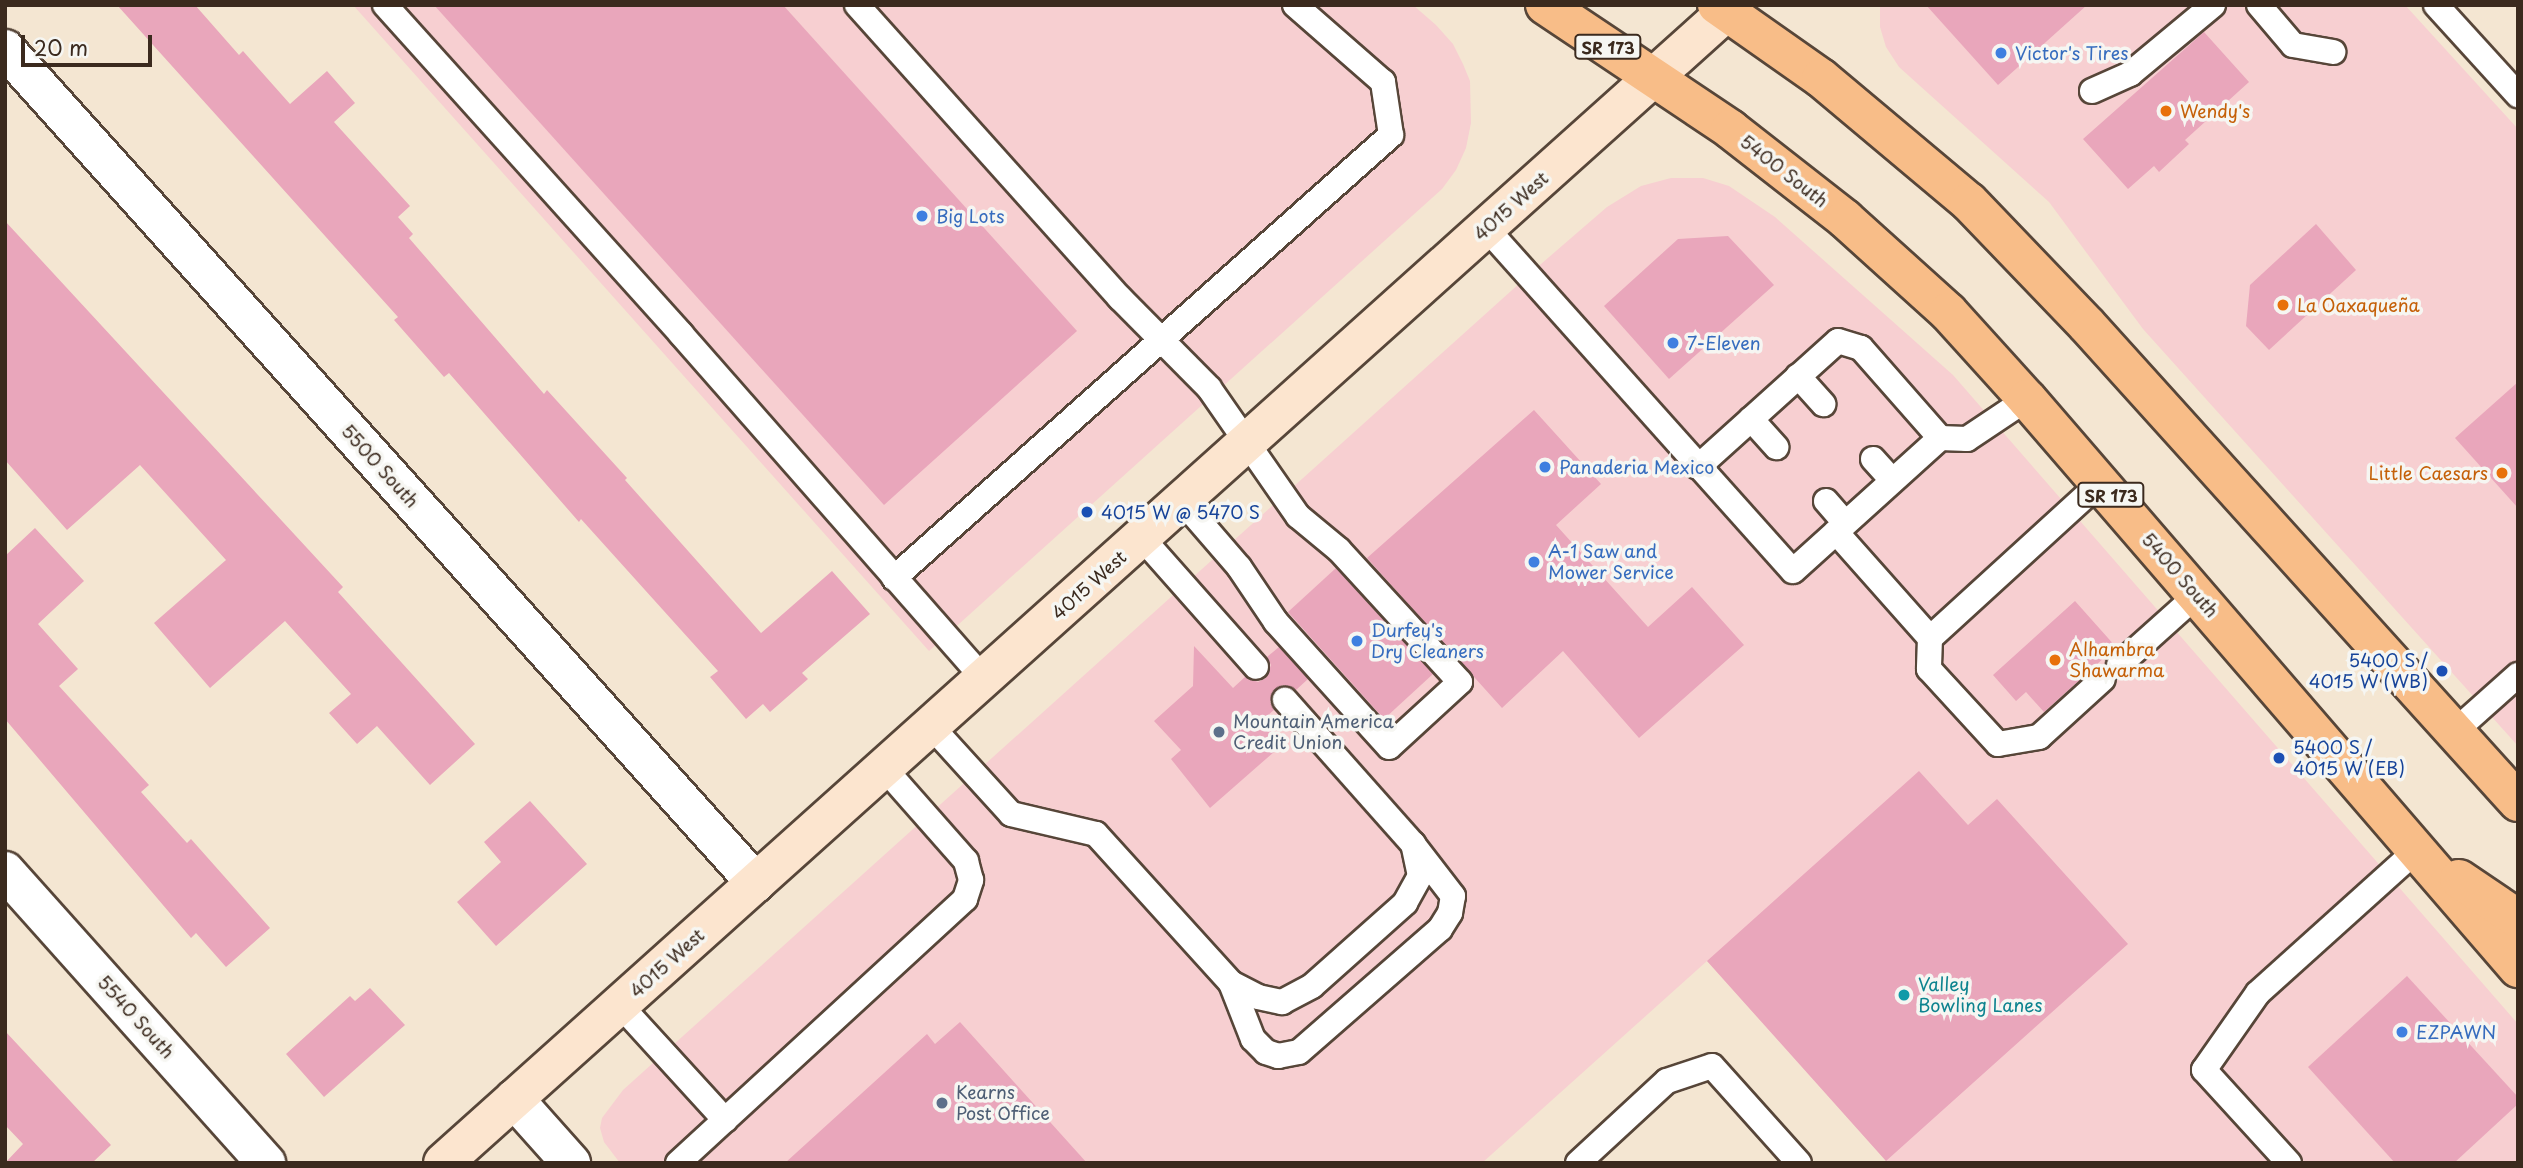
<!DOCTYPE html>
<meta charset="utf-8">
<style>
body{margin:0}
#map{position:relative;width:2523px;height:1168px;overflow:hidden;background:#f4e6d2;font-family:"Playpen Sans",sans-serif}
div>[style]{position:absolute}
.built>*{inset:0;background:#f7cfd1}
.building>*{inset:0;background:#e9a6bb}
.roads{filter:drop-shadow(2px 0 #574639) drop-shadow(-2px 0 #574639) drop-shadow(0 2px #574639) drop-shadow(0 -2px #574639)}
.lane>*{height:24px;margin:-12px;padding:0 12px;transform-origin:12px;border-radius:12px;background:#fff}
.street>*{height:38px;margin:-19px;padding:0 19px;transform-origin:19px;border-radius:19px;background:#fff}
.secondary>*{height:38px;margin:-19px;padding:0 19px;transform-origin:19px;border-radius:19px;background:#fce5cf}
.primary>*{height:38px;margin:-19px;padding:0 19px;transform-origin:19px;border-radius:19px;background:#f8bd88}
.dots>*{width:19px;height:19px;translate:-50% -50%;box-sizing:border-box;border:4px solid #f6f6f2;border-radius:50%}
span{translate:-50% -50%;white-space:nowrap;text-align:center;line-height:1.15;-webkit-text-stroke:7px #f6f6f2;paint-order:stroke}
.shield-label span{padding:2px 5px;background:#f6f6f2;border:2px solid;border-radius:5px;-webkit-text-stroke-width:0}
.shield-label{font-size:16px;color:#3b2a1e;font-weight:700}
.shop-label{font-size:18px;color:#366cbe}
.left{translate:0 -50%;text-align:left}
.food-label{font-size:18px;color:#c56008}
.right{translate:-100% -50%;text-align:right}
.street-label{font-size:18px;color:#3b2a1e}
.transit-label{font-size:18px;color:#164399}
.service-label{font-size:18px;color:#4e5e75}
.culture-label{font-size:18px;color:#0d838f}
.frame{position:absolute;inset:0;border:7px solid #3b2a1e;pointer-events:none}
.scale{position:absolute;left:21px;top:35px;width:131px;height:32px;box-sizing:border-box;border:4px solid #3b2a1e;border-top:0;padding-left:9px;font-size:21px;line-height:24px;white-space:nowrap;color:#3b2a1e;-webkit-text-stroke:5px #f6f6f2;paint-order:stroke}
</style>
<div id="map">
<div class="built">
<div style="clip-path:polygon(353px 5px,1413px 5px,1436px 25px,1453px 44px,1463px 64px,1470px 81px,1471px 123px,1466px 148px,1456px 170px,1442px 189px,929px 651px)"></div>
<div style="clip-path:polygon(1880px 5px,2405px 5px,2518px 129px,2518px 746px,2143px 329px,2049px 202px,1899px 67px,1886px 47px,1880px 27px)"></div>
<div style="clip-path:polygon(1671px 178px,1703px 178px,1729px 186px,1775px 217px,1953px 375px,2518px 1024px,2518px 1163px,1888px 1163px,1707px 961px,1482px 1163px,620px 1163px,604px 1142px,600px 1128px,602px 1118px,623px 1090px,1541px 264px,1607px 207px,1641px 186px)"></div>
</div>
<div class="building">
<div style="clip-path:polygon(117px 5px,195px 5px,239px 55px,243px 51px,290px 104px,327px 71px,355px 103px,334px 122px,410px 206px,398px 217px,413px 234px,409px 238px,544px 394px,547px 390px,627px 478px,625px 480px,761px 633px,832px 571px,870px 614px,802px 673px,808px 679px,770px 712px,763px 704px,746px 719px,710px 677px,718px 671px,581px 519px,579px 522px,449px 373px,444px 377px,394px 320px,398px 317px)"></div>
<div style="clip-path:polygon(434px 5px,783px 5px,1077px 331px,884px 505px)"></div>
<div style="clip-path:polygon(1926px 5px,2087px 5px,1998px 85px)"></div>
<div style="clip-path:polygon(2204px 32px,2249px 82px,2185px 140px,2189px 144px,2159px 172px,2154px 166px,2128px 189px,2083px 139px)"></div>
<div style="clip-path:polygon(5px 221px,343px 587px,338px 592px,475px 744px,430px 785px,377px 726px,357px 744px,329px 713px,351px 694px,285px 621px,210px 688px,154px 623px,226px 560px,140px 465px,67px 530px,5px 460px)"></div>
<div style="clip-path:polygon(2316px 224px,2356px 270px,2269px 350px,2246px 326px,2250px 285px)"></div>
<div style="clip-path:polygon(1728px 236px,1774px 285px,1669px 379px,1604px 306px,1678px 239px)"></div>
<div style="clip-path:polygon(2518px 382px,2518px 508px,2455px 438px)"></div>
<div style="clip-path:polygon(1534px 410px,1601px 484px,1556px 525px,1648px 627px,1692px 587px,1744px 645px,1639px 738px,1563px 651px,1502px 708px,1367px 558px)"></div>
<div style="clip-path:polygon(35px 528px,84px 581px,38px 624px,78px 669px,59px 686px,149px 785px,141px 792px,187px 843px,191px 839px,270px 928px,226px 967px,196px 933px,191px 938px,5px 719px,5px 556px)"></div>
<div style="clip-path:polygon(1336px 568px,1433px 674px,1384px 719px,1288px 612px)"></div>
<div style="clip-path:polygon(2075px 601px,2116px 647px,2044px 712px,2026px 692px,2016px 701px,1993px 675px)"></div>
<div style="clip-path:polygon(1194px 646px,1233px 688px,1245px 677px,1258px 682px,1266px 678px,1271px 665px,1267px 657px,1279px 647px,1308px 679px,1296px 690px,1283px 685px,1275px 689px,1270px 702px,1274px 710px,1262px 720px,1283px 744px,1210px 808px,1171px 759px,1181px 750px,1154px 721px,1193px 686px)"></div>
<div style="clip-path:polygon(1919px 771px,1968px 825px,1997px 799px,2128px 944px,1886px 1161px,1707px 961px)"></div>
<div style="clip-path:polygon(530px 801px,587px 864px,496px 946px,457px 902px,501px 862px,484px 842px)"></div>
<div style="clip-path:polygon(2407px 976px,2518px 1097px,2518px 1104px,2454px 1163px,2395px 1163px,2308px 1067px)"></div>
<div style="clip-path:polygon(370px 988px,405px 1025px,324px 1097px,286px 1054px,350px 996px,355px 1001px)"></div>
<div style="clip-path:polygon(960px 1022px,1087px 1163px,785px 1163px,927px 1034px,935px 1044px)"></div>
<div style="clip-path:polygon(5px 1031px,111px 1145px,92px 1163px,5px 1163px,23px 1144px,5px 1125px)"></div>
</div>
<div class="roads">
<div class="lane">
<div style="left:385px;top:5px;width:443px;rotate:48deg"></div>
<div style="left:681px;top:334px;width:459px;rotate:48.7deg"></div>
<div style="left:857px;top:5px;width:394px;rotate:48.1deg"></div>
<div style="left:1120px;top:298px;width:127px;rotate:45.3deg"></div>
<div style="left:1209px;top:388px;width:156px;rotate:55.2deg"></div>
<div style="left:1298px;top:516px;width:53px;rotate:39.7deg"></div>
<div style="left:1339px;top:550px;width:179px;rotate:47.5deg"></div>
<div style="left:1460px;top:682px;width:96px;rotate:137.5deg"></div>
<div style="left:1389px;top:747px;width:169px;rotate:-132.1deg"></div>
<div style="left:1276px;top:622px;width:66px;rotate:-123.9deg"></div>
<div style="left:1239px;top:567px;width:87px;rotate:-130.8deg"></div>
<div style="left:2259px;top:5px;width:52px;rotate:49.6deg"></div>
<div style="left:2293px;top:45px;width:41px;rotate:9.9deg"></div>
<div style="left:2436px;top:5px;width:122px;rotate:47.7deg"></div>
<div style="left:2092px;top:91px;width:42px;rotate:-24.1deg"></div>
<div style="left:2130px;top:74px;width:108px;rotate:-39.7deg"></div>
<div style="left:1486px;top:228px;width:460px;rotate:48.2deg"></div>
<div style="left:1793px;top:571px;width:198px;rotate:-42.1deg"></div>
<div style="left:1940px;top:438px;width:27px;rotate:2deg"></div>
<div style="left:1967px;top:439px;width:72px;rotate:-33.7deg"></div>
<div style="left:1798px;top:376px;width:38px;rotate:48deg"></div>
<div style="left:1751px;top:419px;width:38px;rotate:48deg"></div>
<div style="left:1873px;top:459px;width:28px;rotate:48deg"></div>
<div style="left:1698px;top:467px;width:188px;rotate:-42deg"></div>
<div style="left:1838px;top:341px;width:24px;rotate:17deg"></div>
<div style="left:1861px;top:348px;width:120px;rotate:48.7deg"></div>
<div style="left:2100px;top:483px;width:230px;rotate:137.6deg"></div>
<div style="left:1930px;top:638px;width:31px;rotate:92deg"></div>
<div style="left:1929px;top:669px;width:102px;rotate:47.4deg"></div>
<div style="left:1998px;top:744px;width:42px;rotate:-9.7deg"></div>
<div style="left:2039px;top:737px;width:86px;rotate:-42.2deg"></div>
<div style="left:1826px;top:501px;width:29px;rotate:49deg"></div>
<div style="left:1836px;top:532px;width:142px;rotate:48.4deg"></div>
<div style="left:1142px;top:538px;width:172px;rotate:48.5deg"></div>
<div style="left:894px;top:578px;width:666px;rotate:-41.71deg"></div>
<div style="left:1391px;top:135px;width:54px;rotate:-98.6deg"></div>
<div style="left:1383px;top:82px;width:117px;rotate:-138.8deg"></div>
<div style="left:2119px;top:665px;width:105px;rotate:-41.9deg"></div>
<div style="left:931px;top:726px;width:119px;rotate:47.7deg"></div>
<div style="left:1011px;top:814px;width:87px;rotate:13.2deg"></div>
<div style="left:1096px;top:834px;width:201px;rotate:47.8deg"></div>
<div style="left:1231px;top:983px;width:60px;rotate:68.6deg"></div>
<div style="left:1253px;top:1039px;width:18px;rotate:45deg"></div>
<div style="left:1266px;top:1052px;width:13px;rotate:18deg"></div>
<div style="left:1278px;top:1056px;width:21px;rotate:-11deg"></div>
<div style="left:1299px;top:1052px;width:187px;rotate:-41.1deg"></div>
<div style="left:1440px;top:929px;width:19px;rotate:-58deg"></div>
<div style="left:1450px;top:913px;width:17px;rotate:-80deg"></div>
<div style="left:1453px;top:896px;width:66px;rotate:-127.6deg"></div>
<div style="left:2454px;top:732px;width:86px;rotate:-41.7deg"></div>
<div style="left:1231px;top:983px;width:30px;rotate:27deg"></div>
<div style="left:1258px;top:997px;width:25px;rotate:12deg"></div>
<div style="left:1282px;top:1002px;width:34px;rotate:-28deg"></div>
<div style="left:1312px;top:986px;width:125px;rotate:-41.7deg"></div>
<div style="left:1405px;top:903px;width:31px;rotate:-61deg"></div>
<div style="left:1420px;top:876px;width:33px;rotate:-102deg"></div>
<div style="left:1413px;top:844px;width:193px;rotate:-131.6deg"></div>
<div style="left:620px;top:1005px;width:156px;rotate:47.6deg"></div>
<div style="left:678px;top:1163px;width:390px;rotate:-42.6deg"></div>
<div style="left:965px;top:899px;width:20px;rotate:-72deg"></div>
<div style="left:971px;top:880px;width:20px;rotate:-105deg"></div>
<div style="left:966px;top:861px;width:124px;rotate:-131.4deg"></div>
<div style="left:1578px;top:1163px;width:121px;rotate:-42.7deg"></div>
<div style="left:1667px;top:1081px;width:47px;rotate:-18.4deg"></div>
<div style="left:1712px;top:1066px;width:130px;rotate:48.1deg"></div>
<div style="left:2289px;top:1163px;width:126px;rotate:-132.4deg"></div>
<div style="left:2204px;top:1070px;width:94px;rotate:-55deg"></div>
<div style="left:2258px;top:993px;width:214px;rotate:-42deg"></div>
</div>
<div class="street">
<div style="left:5px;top:49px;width:1122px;rotate:48deg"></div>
<div style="left:5px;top:871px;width:392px;rotate:48.2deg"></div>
<div style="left:514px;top:1099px;width:86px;rotate:48.3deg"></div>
</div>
<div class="secondary">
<div style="left:443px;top:1163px;width:1734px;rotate:-41.89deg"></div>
</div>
<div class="primary">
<div style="left:1545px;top:5px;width:223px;rotate:33.8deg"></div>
<div style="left:1730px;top:129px;width:146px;rotate:38deg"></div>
<div style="left:1845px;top:219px;width:139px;rotate:42.1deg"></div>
<div style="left:1948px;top:312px;width:118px;rotate:47.8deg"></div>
<div style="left:2027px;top:399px;width:752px;rotate:49.21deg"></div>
<div style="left:1717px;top:5px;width:127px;rotate:35.1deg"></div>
<div style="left:1821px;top:78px;width:193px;rotate:40deg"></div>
<div style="left:1969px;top:202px;width:170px;rotate:46.2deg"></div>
<div style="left:2087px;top:325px;width:643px;rotate:47.9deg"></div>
<div style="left:2459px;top:879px;width:71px;rotate:34.1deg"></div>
</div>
</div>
<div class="dots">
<div style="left:2001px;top:53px;background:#3f7fe0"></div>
<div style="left:2166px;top:111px;background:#e8710a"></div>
<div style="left:922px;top:216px;background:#3f7fe0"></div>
<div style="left:2283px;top:305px;background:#e8710a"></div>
<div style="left:1673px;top:343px;background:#3f7fe0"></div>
<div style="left:1545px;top:467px;background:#3f7fe0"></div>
<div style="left:2502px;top:473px;background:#e8710a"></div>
<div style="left:1087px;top:512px;background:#1a4fb4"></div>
<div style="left:1534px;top:562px;background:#3f7fe0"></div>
<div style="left:1357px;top:641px;background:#3f7fe0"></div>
<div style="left:2055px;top:660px;background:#e8710a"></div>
<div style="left:2442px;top:671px;background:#1a4fb4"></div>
<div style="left:1219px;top:732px;background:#5c6f8a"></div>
<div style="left:2279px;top:758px;background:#1a4fb4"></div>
<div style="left:1904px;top:995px;background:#0f9aa8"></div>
<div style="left:2402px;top:1032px;background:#3f7fe0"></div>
<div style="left:942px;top:1103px;background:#5c6f8a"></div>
</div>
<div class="shield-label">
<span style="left:1608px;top:47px">SR 173</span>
<span style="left:2111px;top:495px">SR 173</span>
</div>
<div class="shop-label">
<span class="left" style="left:2015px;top:53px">Victor's Tires</span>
<span class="left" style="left:936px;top:216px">Big Lots</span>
<span class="left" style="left:1687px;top:343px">7-Eleven</span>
<span class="left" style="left:1559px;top:467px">Panaderia Mexico</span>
<span class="left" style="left:1548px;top:562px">A-1 Saw and<br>Mower Service</span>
<span class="left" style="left:1371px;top:641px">Durfey's<br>Dry Cleaners</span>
<span class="left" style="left:2416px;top:1032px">EZPAWN</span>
</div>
<div class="food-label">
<span class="left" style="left:2180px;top:111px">Wendy's</span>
<span class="left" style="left:2297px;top:305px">La Oaxaqueña</span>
<span class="right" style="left:2488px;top:473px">Little Caesars</span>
<span class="left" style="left:2069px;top:660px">Alhambra<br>Shawarma</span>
</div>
<div class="street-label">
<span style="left:1784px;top:171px;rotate:38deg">5400 South</span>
<span style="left:1511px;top:206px;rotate:-42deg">4015 West</span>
<span style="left:380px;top:466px;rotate:48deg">5500 South</span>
<span style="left:2180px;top:575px;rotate:49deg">5400 South</span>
<span style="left:1089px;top:585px;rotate:-42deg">4015 West</span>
<span style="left:667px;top:963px;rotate:-42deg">4015 West</span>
<span style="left:136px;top:1017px;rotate:48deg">5540 South</span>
</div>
<div class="transit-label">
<span class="left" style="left:1101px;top:512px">4015 W @ 5470 S</span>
<span class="right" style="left:2428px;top:671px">5400 S /<br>4015 W (WB)</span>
<span class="left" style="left:2293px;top:758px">5400 S /<br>4015 W (EB)</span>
</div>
<div class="service-label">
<span class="left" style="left:1233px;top:732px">Mountain America<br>Credit Union</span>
<span class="left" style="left:956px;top:1103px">Kearns<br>Post Office</span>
</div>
<div class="culture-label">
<span class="left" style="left:1918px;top:995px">Valley<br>Bowling Lanes</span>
</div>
<div class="frame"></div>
<div class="scale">20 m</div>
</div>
